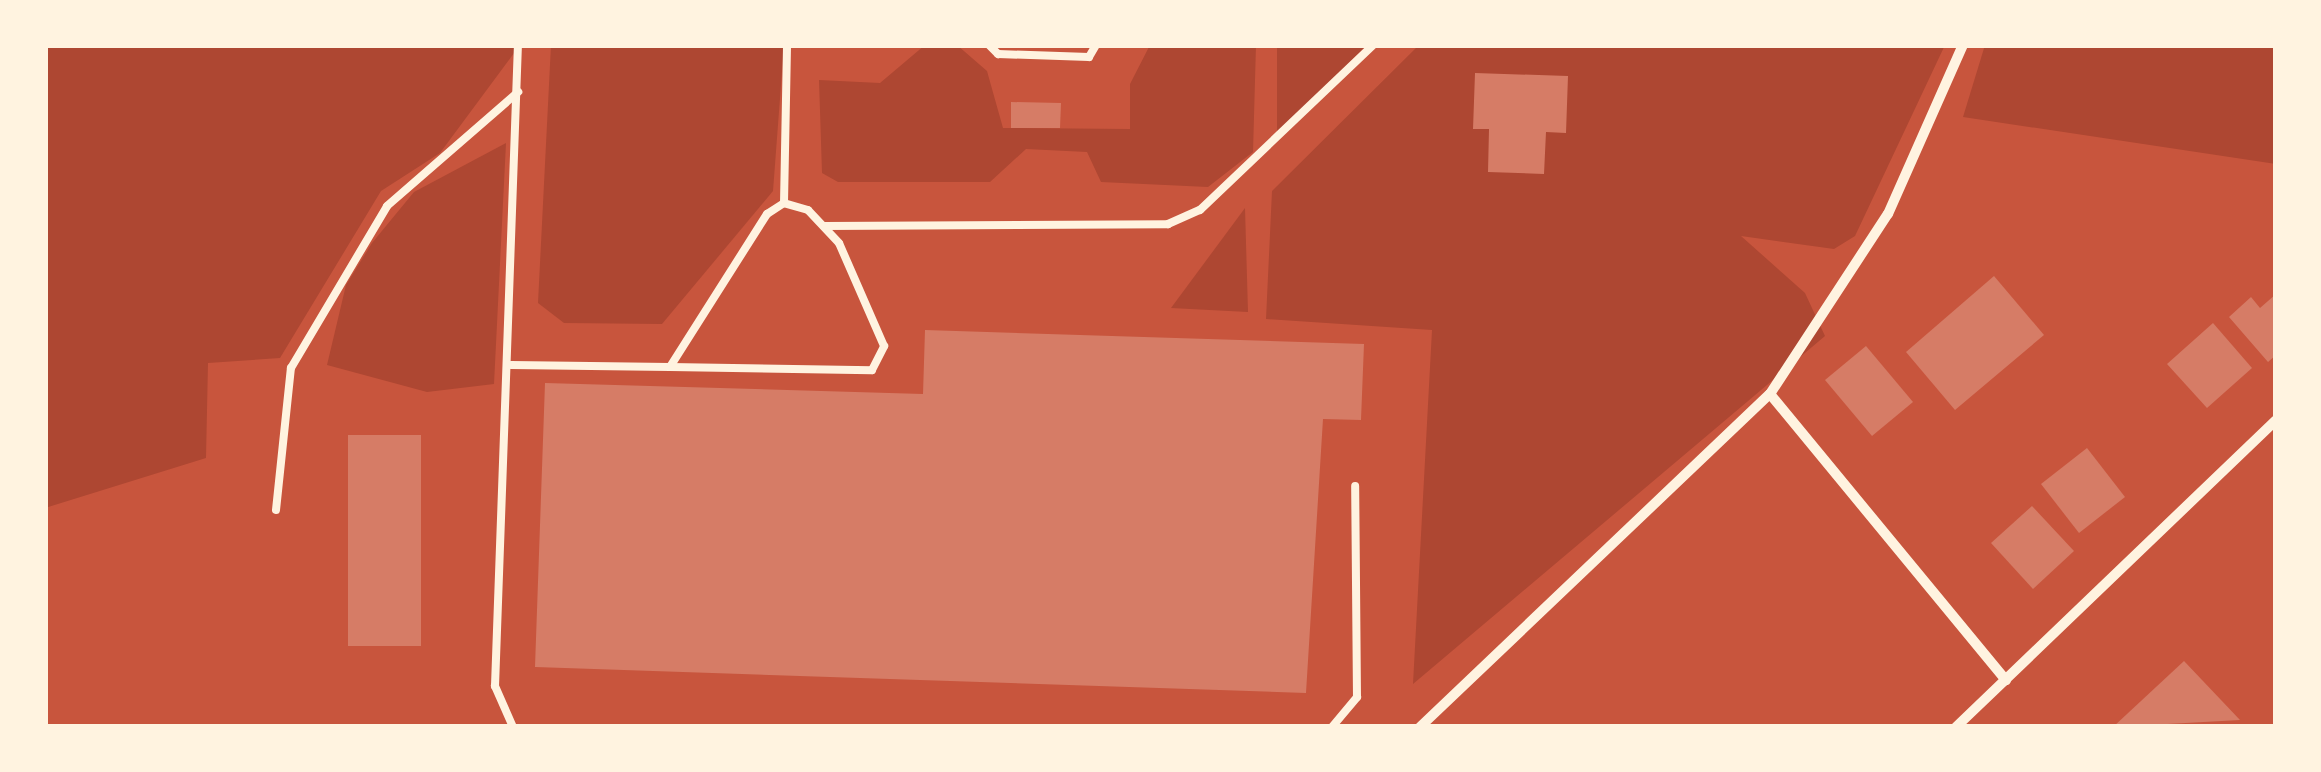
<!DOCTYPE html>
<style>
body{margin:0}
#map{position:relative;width:2321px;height:772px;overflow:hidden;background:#c8553d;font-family:Overpass,sans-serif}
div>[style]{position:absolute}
.green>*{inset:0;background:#ae4732}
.building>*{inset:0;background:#d67c66}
.service>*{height:8px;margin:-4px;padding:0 4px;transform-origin:4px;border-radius:4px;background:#fff3e0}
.minor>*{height:10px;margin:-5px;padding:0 5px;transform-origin:5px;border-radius:5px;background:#fff3e0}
span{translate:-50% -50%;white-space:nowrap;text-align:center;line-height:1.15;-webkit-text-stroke:10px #fff3e0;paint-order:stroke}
.frame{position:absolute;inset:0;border:48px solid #fff3e0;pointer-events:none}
</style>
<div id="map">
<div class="green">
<div style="clip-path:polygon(45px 45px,520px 45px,440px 153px,381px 191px,280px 358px,208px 363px,206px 458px,45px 508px)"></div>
<div style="clip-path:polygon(551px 45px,784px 45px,773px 191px,662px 324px,564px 323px,538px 303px)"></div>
<div style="clip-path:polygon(925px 45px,957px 45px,987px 71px,1003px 128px,1130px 129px,1130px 84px,1150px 45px,1256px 45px,1253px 152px,1208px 187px,1101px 182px,1087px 152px,1026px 149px,990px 182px,838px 182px,822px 173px,819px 80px,880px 83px)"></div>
<div style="clip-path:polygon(1277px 45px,1367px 45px,1277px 133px)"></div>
<div style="clip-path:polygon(1419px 45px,1945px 45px,1855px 236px,1834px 249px,1741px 236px,1805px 293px,1825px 336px,1413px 684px,1432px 330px,1266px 319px,1272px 191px)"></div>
<div style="clip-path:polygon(1985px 45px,2276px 45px,2276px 164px,1963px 117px)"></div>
<div style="clip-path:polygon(506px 143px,494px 384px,427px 392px,327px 365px,346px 285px,372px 243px,414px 192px)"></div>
<div style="clip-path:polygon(1245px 208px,1248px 312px,1171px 308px)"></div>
</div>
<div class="building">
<div style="clip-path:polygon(1475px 73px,1568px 76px,1566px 133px,1546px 132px,1544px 174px,1488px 172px,1489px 129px,1473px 129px)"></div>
<div style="clip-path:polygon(1011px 102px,1061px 103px,1060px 128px,1011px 128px)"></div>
<div style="clip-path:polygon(1994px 276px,2044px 335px,1955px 410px,1906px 352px)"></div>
<div style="clip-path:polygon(2276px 294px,2276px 355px,2268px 362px,2229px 317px,2251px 297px,2260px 308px)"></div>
<div style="clip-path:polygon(2213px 323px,2252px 368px,2207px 408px,2167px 364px)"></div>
<div style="clip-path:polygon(925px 330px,1364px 344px,1361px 420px,1323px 419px,1306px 693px,535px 667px,545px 383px,923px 394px)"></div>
<div style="clip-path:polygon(1866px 346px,1913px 402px,1872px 436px,1825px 380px)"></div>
<div style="clip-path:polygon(348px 435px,421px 435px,421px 646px,348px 646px)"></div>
<div style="clip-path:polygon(2087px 448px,2125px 497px,2079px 533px,2041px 484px)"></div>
<div style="clip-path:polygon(2032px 506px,2074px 551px,2033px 589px,1991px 543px)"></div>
<div style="clip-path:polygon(2184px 661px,2240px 720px,2113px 727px)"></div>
</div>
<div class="service">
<div style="left:989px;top:45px;width:13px;rotate:45deg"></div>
<div style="left:998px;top:54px;width:91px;rotate:1.9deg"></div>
<div style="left:1089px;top:57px;width:14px;rotate:-60deg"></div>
<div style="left:784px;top:203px;width:158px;rotate:-88.9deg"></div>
<div style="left:824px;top:226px;width:344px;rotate:-0.3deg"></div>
<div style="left:1168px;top:224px;width:35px;rotate:-24deg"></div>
<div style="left:1200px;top:210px;width:239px;rotate:-43.6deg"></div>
<div style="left:511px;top:365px;width:159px;rotate:0.7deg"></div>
<div style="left:670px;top:367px;width:202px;rotate:0.9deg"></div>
<div style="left:872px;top:370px;width:27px;rotate:-63deg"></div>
<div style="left:884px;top:346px;width:112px;rotate:-113.6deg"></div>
<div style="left:839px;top:243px;width:45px;rotate:-133.2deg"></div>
<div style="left:808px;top:210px;width:25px;rotate:-164deg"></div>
<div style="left:784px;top:203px;width:20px;rotate:147deg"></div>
<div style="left:767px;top:214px;width:181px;rotate:122.4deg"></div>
<div style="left:276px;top:510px;width:143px;rotate:-84deg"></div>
<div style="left:291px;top:368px;width:188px;rotate:-59.3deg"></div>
<div style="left:387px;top:206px;width:174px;rotate:-41deg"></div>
<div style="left:513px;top:727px;width:45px;rotate:-113.7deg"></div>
<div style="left:495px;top:686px;width:641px;rotate:-87.95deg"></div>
<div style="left:1332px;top:727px;width:39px;rotate:-50deg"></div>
<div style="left:1357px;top:697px;width:211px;rotate:-90.5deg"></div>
</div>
<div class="minor">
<div style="left:1770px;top:394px;width:371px;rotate:50.5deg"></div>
<div style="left:1420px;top:727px;width:483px;rotate:-43.6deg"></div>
<div style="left:1770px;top:394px;width:215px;rotate:-56.8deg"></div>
<div style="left:1888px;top:214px;width:185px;rotate:-66.1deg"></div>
<div style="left:1956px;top:727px;width:443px;rotate:-43.8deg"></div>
</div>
<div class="frame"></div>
</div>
